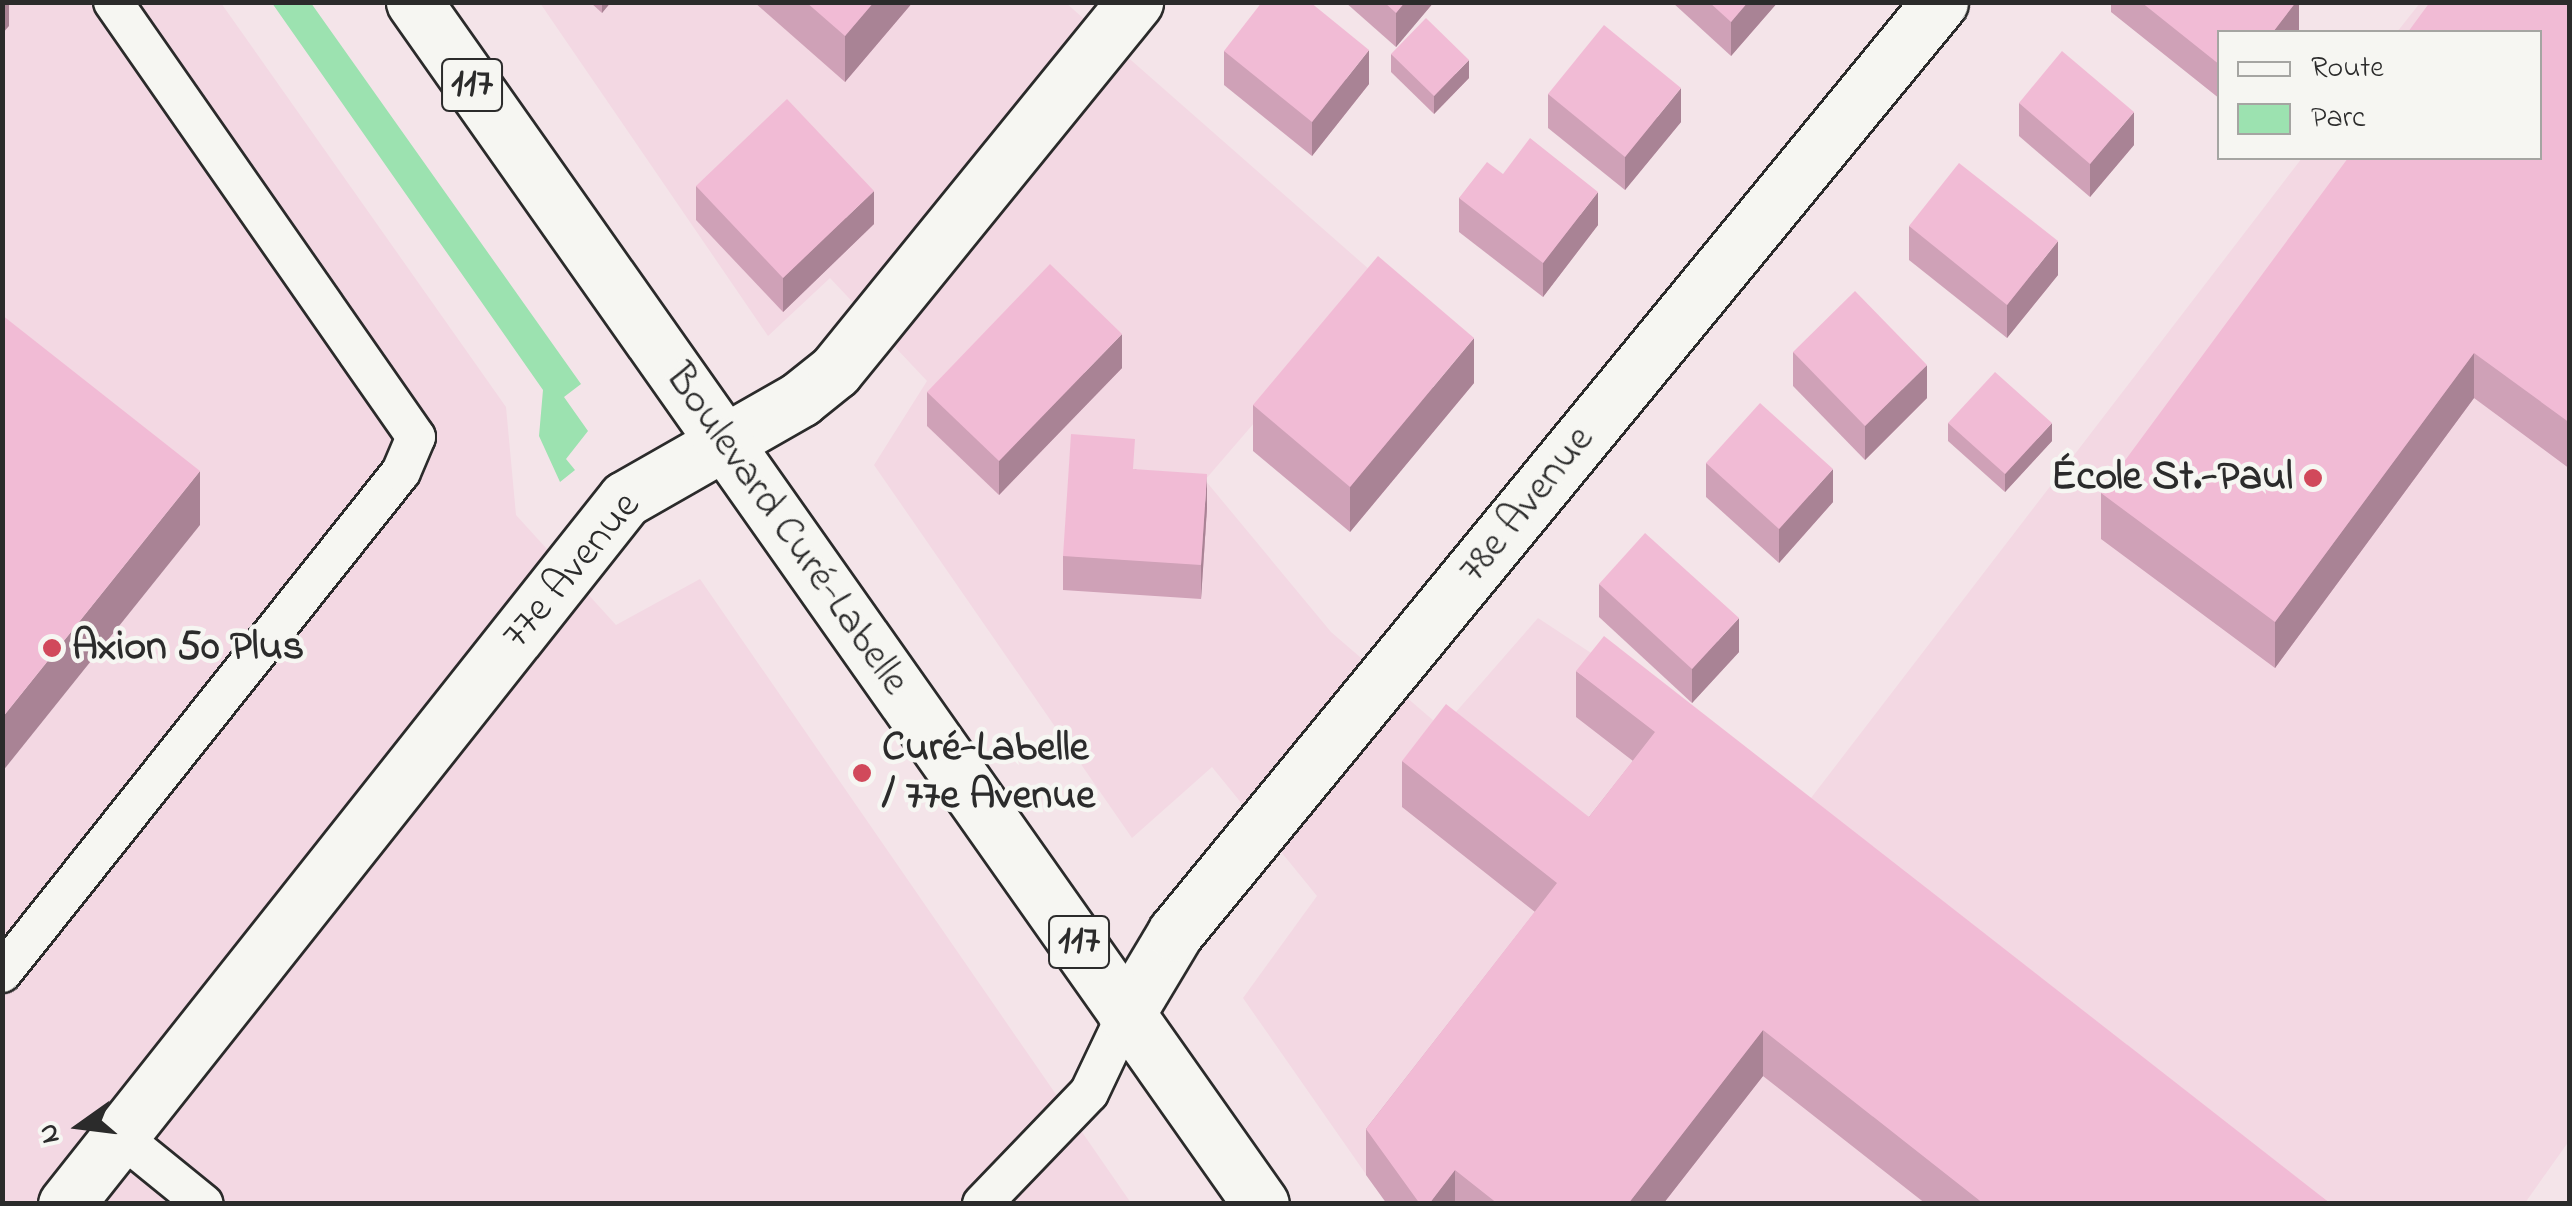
<!DOCTYPE html>
<meta charset="utf-8">
<style>
body{margin:0}
#map{position:relative;width:2572px;height:1206px;overflow:hidden;background:#f4e4e9;font-family:"Indie Flower",sans-serif}
div>[style]{position:absolute}
.built>*{inset:0;background:#f3d8e3}
.green>*{inset:0;background:#9ce2b0}
.roads{filter:drop-shadow(2px 0 #2b2b2b) drop-shadow(-2px 0 #2b2b2b) drop-shadow(0 2px #2b2b2b) drop-shadow(0 -2px #2b2b2b)}
.lane>*{height:38px;margin:-19px;padding:0 19px;transform-origin:19px;border-radius:19px;background:#f6f6f2}
.street>*{height:55px;margin:-27.5px;padding:0 27.5px;transform-origin:27.5px;border-radius:27.5px;background:#f6f6f2}
.primary>*{height:55px;margin:-27.5px;padding:0 27.5px;transform-origin:27.5px;border-radius:27.5px;background:#f6f6f2}
.wall>*{inset:0;background:#cfa1b7}
.shaded-wall>*{inset:0;background:#a98395}
.building>*{inset:0;background:#f1bbd5}
.dots>*{width:28px;height:28px;translate:-50% -50%;box-sizing:border-box;border:5px solid #f6f6f2;border-radius:50%}
span{translate:-50% -50%;white-space:nowrap;text-align:center;line-height:1.15;-webkit-text-stroke:9px #f6f6f2;paint-order:stroke}
.shield-label span{padding:2px 8px;background:#f6f6f2;border:2px solid;border-radius:8px;-webkit-text-stroke-width:0}
.shield-label{font-size:40px;color:#2b2b2b;font-weight:700}
.poi-label{font-size:42px;color:#2b2b2b;font-weight:700}
.right{translate:-100% -50%;text-align:right}
.left{translate:0 -50%;text-align:left}
.street-label{font-size:42px;color:#2b2b2b}
.frame{position:absolute;inset:0;border:5px solid #2b2b2b;pointer-events:none}
.legend{position:absolute;left:2217px;top:30px;width:325px;height:130px;box-sizing:border-box;background:#f6f6f2;border:2px solid #a5a5a2;margin:0;padding:12px 18px;list-style:none;font-size:30px;color:#2b2b2b}
.legend li{display:flex;align-items:center;gap:20px;height:50px}
.legend b{width:50px;border:2px solid #a5a5a2}
.north{position:absolute;left:30px;top:1076px;width:100px;height:100px;-webkit-text-stroke:8px #f6f6f2;paint-order:stroke;rotate:256deg;font-size:28px;font-weight:700;line-height:40px;text-align:center;color:#2b2b2b}
.north::after{content:'';display:block;margin:auto;width:35px;height:45px;background:#2b2b2b;clip-path:polygon(50% 0,100% 100%,50% 72%,0 100%)}
</style>
<div id="map">
<div class="built">
<div style="clip-path:polygon(2px 3px,221px 3px,506px 407px,516px 515px,616px 625px,700px 579px,1131px 1203px,3px 1203px)"></div>
<div style="clip-path:polygon(540px 3px,1066px 3px,1379px 278px,1205px 480px,1331px 632px,1442px 728px,1538px 618px,1811px 798px,2302px 158px,2540px 158px,2540px 32px,2397px 32px,2420px 3px,2569px 3px,2569px 1141px,2525px 1203px,1386px 1203px,1243px 998px,1317px 896px,1212px 767px,1132px 838px,874px 465px,927px 381px,830px 278px,768px 336px)"></div>
</div>
<div class="green">
<div style="clip-path:polygon(272px 3px,311px 3px,581px 384px,564px 397px,588px 431px,566px 459px,575px 470px,560px 482px,539px 436px,543px 390px)"></div>
</div>
<div class="roads">
<div class="lane">
<div style="left:2px;top:973px;width:640px;rotate:-51.47deg"></div>
<div style="left:401px;top:472px;width:38px;rotate:-67deg"></div>
<div style="left:416px;top:437px;width:530px;rotate:-124.86deg"></div>
<div style="left:119px;top:1135px;width:109px;rotate:39.1deg"></div>
<div style="left:982px;top:1204px;width:154px;rotate:-46.1deg"></div>
<div style="left:1089px;top:1093px;width:86px;rotate:-64.6deg"></div>
</div>
<div class="street">
<div style="left:1126px;top:1015px;width:96px;rotate:-59.1deg"></div>
<div style="left:1175px;top:933px;width:1205px;rotate:-50.59deg"></div>
<div style="left:66px;top:1204px;width:900px;rotate:-51.59deg"></div>
<div style="left:625px;top:499px;width:202px;rotate:-29.7deg"></div>
<div style="left:800px;top:399px;width:45px;rotate:-38.7deg"></div>
<div style="left:835px;top:371px;width:476px;rotate:-50.9deg"></div>
</div>
<div class="primary">
<div style="left:414px;top:2px;width:1470px;rotate:54.83deg"></div>
</div>
</div>
<div class="wall">
<div style="clip-path:polygon(590px 2px,611px 2px,602px 13px)"></div>
<div style="clip-path:polygon(754px 2px,913px 2px,845px 82px)"></div>
<div style="clip-path:polygon(1345px 2px,1434px 2px,1396px 47px)"></div>
<div style="clip-path:polygon(1672px 2px,1778px 2px,1731px 56px)"></div>
<div style="clip-path:polygon(2111px 2px,2299px 2px,2299px 32px,2220px 32px,2220px 99px,2111px 12px)"></div>
<div style="clip-path:polygon(2570px 2px,2570px 469px,2474px 398px,2275px 668px,2101px 539px,2101px 493px,2540px 158px)"></div>
<div style="clip-path:polygon(1224px 51px,1369px 84px,1312px 156px,1224px 85px)"></div>
<div style="clip-path:polygon(1391px 54px,1469px 78px,1434px 114px,1391px 72px)"></div>
<div style="clip-path:polygon(1548px 94px,1681px 122px,1625px 190px,1548px 128px)"></div>
<div style="clip-path:polygon(2019px 103px,2134px 145px,2090px 197px,2019px 136px)"></div>
<div style="clip-path:polygon(1503px 174px,1598px 225px,1543px 297px,1459px 232px,1459px 198px)"></div>
<div style="clip-path:polygon(696px 186px,874px 224px,783px 312px,696px 220px)"></div>
<div style="clip-path:polygon(1909px 226px,2058px 275px,2007px 338px,1909px 260px)"></div>
<div style="clip-path:polygon(1793px 352px,1927px 398px,1865px 460px,1793px 386px)"></div>
<div style="clip-path:polygon(1122px 368px,999px 495px,927px 426px,927px 392px)"></div>
<div style="clip-path:polygon(1474px 383px,1350px 532px,1253px 451px,1253px 405px)"></div>
<div style="clip-path:polygon(1948px 423px,2052px 441px,2005px 492px,1948px 441px)"></div>
<div style="clip-path:polygon(1706px 463px,1833px 502px,1779px 563px,1706px 497px)"></div>
<div style="clip-path:polygon(1135px 469px,1207px 508px,1201px 599px,1063px 590px,1063px 556px)"></div>
<div style="clip-path:polygon(1599px 584px,1739px 652px,1692px 703px,1599px 617px)"></div>
<div style="clip-path:polygon(1576px 671px,2331px 1204px,1926px 1204px,1763px 1076px,1663px 1204px,1387px 1204px,1366px 1175px,1366px 1129px,1535px 912px,1402px 807px,1402px 761px,1589px 817px,1633px 761px,1576px 717px)"></div>
</div>
<div class="shaded-wall">
<div style="clip-path:polygon(2px 2px,9px 2px,9px 26px,2px 34px)"></div>
<div style="clip-path:polygon(602px 2px,611px 2px,602px 13px)"></div>
<div style="clip-path:polygon(874px 2px,913px 2px,845px 82px,845px 36px)"></div>
<div style="clip-path:polygon(1405px 2px,1434px 2px,1396px 47px,1396px 13px)"></div>
<div style="clip-path:polygon(1748px 2px,1778px 2px,1731px 56px,1731px 22px)"></div>
<div style="clip-path:polygon(2296px 2px,2299px 2px,2299px 32px,2273px 32px)"></div>
<div style="clip-path:polygon(1369px 50px,1369px 84px,1312px 156px,1312px 122px)"></div>
<div style="clip-path:polygon(1469px 60px,1469px 78px,1434px 114px,1434px 96px)"></div>
<div style="clip-path:polygon(1681px 88px,1681px 122px,1625px 190px,1625px 157px)"></div>
<div style="clip-path:polygon(2134px 112px,2134px 145px,2090px 197px,2090px 164px)"></div>
<div style="clip-path:polygon(874px 191px,874px 224px,783px 312px,783px 278px)"></div>
<div style="clip-path:polygon(1598px 192px,1598px 225px,1543px 297px,1543px 263px)"></div>
<div style="clip-path:polygon(2058px 241px,2058px 275px,2007px 338px,2007px 305px)"></div>
<div style="clip-path:polygon(1122px 334px,1122px 368px,999px 495px,999px 461px)"></div>
<div style="clip-path:polygon(1474px 338px,1474px 383px,1350px 532px,1350px 487px)"></div>
<div style="clip-path:polygon(2474px 353px,2474px 398px,2275px 668px,2275px 622px)"></div>
<div style="clip-path:polygon(1927px 365px,1927px 398px,1865px 460px,1865px 426px)"></div>
<div style="clip-path:polygon(2052px 423px,2052px 441px,2005px 492px,2005px 474px)"></div>
<div style="clip-path:polygon(1833px 469px,1833px 502px,1779px 563px,1779px 529px)"></div>
<div style="clip-path:polygon(200px 471px,200px 525px,2px 772px,2px 718px)"></div>
<div style="clip-path:polygon(1207px 474px,1207px 508px,1201px 599px,1201px 565px)"></div>
<div style="clip-path:polygon(1739px 618px,1739px 652px,1692px 703px,1692px 669px)"></div>
<div style="clip-path:polygon(1763px 1030px,1763px 1076px,1663px 1204px,1628px 1204px)"></div>
<div style="clip-path:polygon(1455px 1170px,1455px 1204px,1429px 1204px)"></div>
</div>
<div class="building">
<div style="clip-path:polygon(806px 2px,874px 2px,845px 36px)"></div>
<div style="clip-path:polygon(1262px 2px,1310px 2px,1369px 50px,1312px 122px,1224px 51px)"></div>
<div style="clip-path:polygon(1384px 2px,1405px 2px,1396px 13px)"></div>
<div style="clip-path:polygon(1709px 2px,1748px 2px,1731px 22px)"></div>
<div style="clip-path:polygon(2141px 2px,2296px 2px,2273px 32px,2220px 32px,2220px 65px)"></div>
<div style="clip-path:polygon(2430px 2px,2570px 2px,2570px 113px,2567px 117px,2570px 119px,2570px 423px,2474px 353px,2275px 622px,2101px 493px,2348px 158px,2540px 158px,2540px 32px,2408px 32px)"></div>
<div style="clip-path:polygon(1426px 18px,1469px 60px,1434px 96px,1391px 54px)"></div>
<div style="clip-path:polygon(1604px 25px,1681px 88px,1625px 157px,1548px 94px)"></div>
<div style="clip-path:polygon(2062px 51px,2134px 112px,2090px 164px,2019px 103px)"></div>
<div style="clip-path:polygon(787px 99px,874px 191px,783px 278px,696px 186px)"></div>
<div style="clip-path:polygon(1530px 138px,1598px 192px,1543px 263px,1459px 198px,1487px 162px,1503px 174px)"></div>
<div style="clip-path:polygon(1959px 163px,2058px 241px,2007px 305px,1909px 226px)"></div>
<div style="clip-path:polygon(1378px 256px,1474px 338px,1350px 487px,1253px 405px)"></div>
<div style="clip-path:polygon(1050px 264px,1122px 334px,999px 461px,927px 392px)"></div>
<div style="clip-path:polygon(1855px 291px,1927px 365px,1865px 426px,1793px 352px)"></div>
<div style="clip-path:polygon(2px 315px,200px 471px,2px 718px)"></div>
<div style="clip-path:polygon(1995px 372px,2052px 423px,2005px 474px,1948px 423px)"></div>
<div style="clip-path:polygon(1760px 403px,1833px 469px,1779px 529px,1706px 463px)"></div>
<div style="clip-path:polygon(1071px 434px,1135px 439px,1133px 469px,1207px 474px,1201px 565px,1063px 556px)"></div>
<div style="clip-path:polygon(1645px 533px,1739px 618px,1692px 669px,1599px 584px)"></div>
<div style="clip-path:polygon(1604px 636px,2331px 1204px,1984px 1204px,1763px 1030px,1628px 1204px,1498px 1204px,1455px 1170px,1429px 1204px,1420px 1204px,1366px 1129px,1557px 883px,1402px 761px,1446px 704px,1589px 817px,1655px 732px,1576px 671px)"></div>
</div>
<div class="dots">
<div style="left:2313px;top:478px;background:#d1495b"></div>
<div style="left:52px;top:648px;background:#d1495b"></div>
<div style="left:862px;top:773px;background:#d1495b"></div>
</div>
<div class="shield-label">
<span style="left:472px;top:85px">117</span>
<span style="left:1079px;top:942px">117</span>
</div>
<div class="poi-label">
<span class="right" style="left:2293px;top:478px">École St.-Paul</span>
<span class="left" style="left:72px;top:648px">Axion 50 Plus</span>
<span class="left" style="left:882px;top:773px">Curé-Labelle<br>/ 77e Avenue</span>
</div>
<div class="street-label">
<span style="left:1527px;top:505px;rotate:-51deg">78e Avenue</span>
<span style="left:786px;top:530px;rotate:55deg">Boulevard Curé-Labelle</span>
<span style="left:572px;top:571px;rotate:-50deg">77e Avenue</span>
</div>
<div class="frame"></div>
<ul class="legend">
<li><b style="height:12px;background:#f6f6f2"></b>Route</li>
<li><b style="height:28px;background:#9ce2b0"></b>Parc</li>
</ul>
<div class="north">N</div>
</div>
